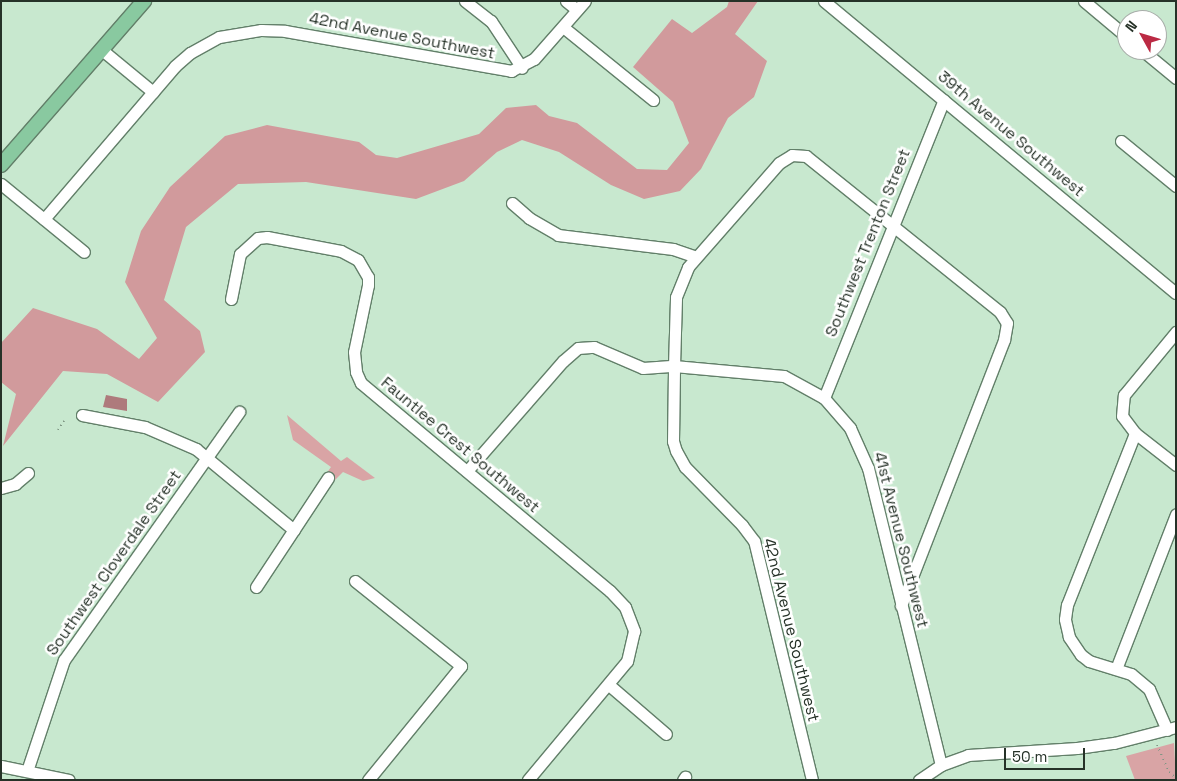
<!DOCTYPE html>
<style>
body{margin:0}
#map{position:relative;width:1177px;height:781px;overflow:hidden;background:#c8e8cf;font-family:"Space Grotesk",sans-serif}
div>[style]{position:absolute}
.green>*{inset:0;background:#d9a4a5}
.forest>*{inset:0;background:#d19a9c}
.water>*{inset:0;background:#ae7a7c}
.path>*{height:2px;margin-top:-1px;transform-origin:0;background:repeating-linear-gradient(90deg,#7f9684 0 1px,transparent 0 5px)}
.roads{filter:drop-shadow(1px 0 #627f69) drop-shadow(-1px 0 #627f69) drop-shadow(0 1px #627f69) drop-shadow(0 -1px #627f69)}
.minor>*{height:11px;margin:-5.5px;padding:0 5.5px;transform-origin:5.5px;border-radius:5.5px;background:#fff}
.major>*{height:14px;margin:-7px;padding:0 7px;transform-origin:7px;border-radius:7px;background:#89c9a0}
span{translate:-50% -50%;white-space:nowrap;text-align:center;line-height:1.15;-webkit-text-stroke:5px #fff;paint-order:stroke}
.street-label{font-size:16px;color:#263228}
.frame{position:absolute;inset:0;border:2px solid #263228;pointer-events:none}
.north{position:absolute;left:1117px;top:10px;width:50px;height:50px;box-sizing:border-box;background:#fff;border:1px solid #a8ada9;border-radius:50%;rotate:309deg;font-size:14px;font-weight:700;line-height:20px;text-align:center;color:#263228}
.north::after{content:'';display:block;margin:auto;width:18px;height:22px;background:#bb2a44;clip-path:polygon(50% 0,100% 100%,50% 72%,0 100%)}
.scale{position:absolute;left:1004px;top:748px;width:81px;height:22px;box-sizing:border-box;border:2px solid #263228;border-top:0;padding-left:6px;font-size:15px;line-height:18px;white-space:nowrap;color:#263228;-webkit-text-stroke:4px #fff;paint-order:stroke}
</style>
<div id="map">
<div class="green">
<div style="clip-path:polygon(287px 415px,341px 461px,347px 457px,375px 478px,363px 481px,343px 472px,335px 480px,326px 474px,331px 467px,293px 440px)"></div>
<div style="clip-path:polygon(1174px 743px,1176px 780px,1135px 780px,1126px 756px)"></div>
</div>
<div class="forest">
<div style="clip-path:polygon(729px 1px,758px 1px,735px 34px,767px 61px,754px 97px,728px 118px,701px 169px,680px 191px,644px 199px,611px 185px,559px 152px,522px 140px,497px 152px,464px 181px,416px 199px,306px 182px,238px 184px,186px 227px,164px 300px,200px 331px,205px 352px,158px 402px,107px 374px,63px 371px,3px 446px,16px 394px,1px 382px,1px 343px,33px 308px,97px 329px,139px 359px,157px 338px,125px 282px,141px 231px,170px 187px,225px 136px,267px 125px,359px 142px,376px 155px,397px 158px,479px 134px,506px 108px,536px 105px,549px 116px,577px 123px,637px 169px,667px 170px,689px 143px,673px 102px,633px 67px,672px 19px,692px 33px,727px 7px)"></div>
</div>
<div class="water">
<div style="clip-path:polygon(106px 395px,127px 399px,127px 411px,103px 407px)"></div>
</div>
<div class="path">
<div style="left:58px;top:430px;width:11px;rotate:-56deg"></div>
<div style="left:1157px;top:745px;width:30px;rotate:66deg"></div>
<div style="left:1169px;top:772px;width:9px;rotate:41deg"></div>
</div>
<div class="roads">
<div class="minor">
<div style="left:465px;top:1px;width:33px;rotate:38deg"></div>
<div style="left:491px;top:21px;width:56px;rotate:56.6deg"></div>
<div style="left:566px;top:1px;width:14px;rotate:39deg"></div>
<div style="left:824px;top:1px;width:457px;rotate:39.7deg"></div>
<div style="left:1084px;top:1px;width:56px;rotate:39.9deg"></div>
<div style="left:563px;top:27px;width:116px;rotate:39deg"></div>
<div style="left:102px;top:50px;width:66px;rotate:39.5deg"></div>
<div style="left:1142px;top:50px;width:44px;rotate:39.5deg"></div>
<div style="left:1121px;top:141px;width:71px;rotate:39.3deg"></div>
<div style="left:1px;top:184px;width:107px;rotate:39.3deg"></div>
<div style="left:512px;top:203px;width:23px;rotate:41deg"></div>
<div style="left:529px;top:218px;width:34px;rotate:30deg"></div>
<div style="left:558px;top:235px;width:116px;rotate:6.9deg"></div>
<div style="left:673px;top:249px;width:24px;rotate:19deg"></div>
<div style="left:44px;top:219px;width:201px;rotate:-49.4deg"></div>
<div style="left:175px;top:66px;width:20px;rotate:-41deg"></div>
<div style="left:190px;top:53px;width:33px;rotate:-29deg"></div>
<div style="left:219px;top:37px;width:43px;rotate:-9.5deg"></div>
<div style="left:261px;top:30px;width:24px;rotate:2deg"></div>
<div style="left:285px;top:31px;width:230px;rotate:10deg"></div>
<div style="left:511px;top:71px;width:26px;rotate:-28deg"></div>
<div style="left:534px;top:59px;width:77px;rotate:-48.7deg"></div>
<div style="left:231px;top:299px;width:46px;rotate:-78.7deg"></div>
<div style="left:240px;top:254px;width:24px;rotate:-42deg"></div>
<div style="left:258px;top:238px;width:9px;rotate:-6deg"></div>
<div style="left:267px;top:237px;width:75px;rotate:10.7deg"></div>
<div style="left:341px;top:251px;width:19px;rotate:28deg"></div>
<div style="left:358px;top:260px;width:20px;rotate:60deg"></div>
<div style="left:368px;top:277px;width:8px;rotate:90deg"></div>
<div style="left:368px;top:285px;width:68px;rotate:101.8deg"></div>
<div style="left:354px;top:352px;width:20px;rotate:84deg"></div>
<div style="left:356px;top:372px;width:12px;rotate:66deg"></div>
<div style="left:361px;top:383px;width:324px;rotate:39.9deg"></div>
<div style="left:610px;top:591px;width:22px;rotate:47deg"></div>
<div style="left:625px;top:607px;width:26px;rotate:69deg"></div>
<div style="left:634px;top:631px;width:31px;rotate:103deg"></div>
<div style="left:627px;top:661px;width:155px;rotate:129.8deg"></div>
<div style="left:824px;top:398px;width:321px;rotate:-68.1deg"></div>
<div style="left:82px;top:415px;width:64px;rotate:10.8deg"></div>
<div style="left:145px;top:427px;width:56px;rotate:23.3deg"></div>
<div style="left:196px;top:449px;width:127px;rotate:39.6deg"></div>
<div style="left:1135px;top:433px;width:52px;rotate:38deg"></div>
<div style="left:467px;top:471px;width:146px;rotate:-48.9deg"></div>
<div style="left:563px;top:361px;width:20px;rotate:-41deg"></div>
<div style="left:578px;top:348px;width:16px;rotate:-4deg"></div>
<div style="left:594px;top:347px;width:53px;rotate:23.2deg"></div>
<div style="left:643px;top:368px;width:31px;rotate:-4deg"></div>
<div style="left:674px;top:366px;width:69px;rotate:-88.3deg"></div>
<div style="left:676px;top:297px;width:32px;rotate:-68deg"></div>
<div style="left:688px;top:267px;width:138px;rotate:-48.8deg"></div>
<div style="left:779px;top:163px;width:15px;rotate:-32deg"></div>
<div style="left:792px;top:155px;width:14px;rotate:4deg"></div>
<div style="left:806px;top:156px;width:249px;rotate:38.8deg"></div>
<div style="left:1000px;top:312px;width:13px;rotate:58deg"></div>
<div style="left:1007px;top:323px;width:17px;rotate:100deg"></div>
<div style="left:1004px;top:340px;width:285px;rotate:111.2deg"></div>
<div style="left:1px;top:488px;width:15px;rotate:-16deg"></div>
<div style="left:15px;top:484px;width:17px;rotate:-40deg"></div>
<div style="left:355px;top:581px;width:136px;rotate:38.7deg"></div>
<div style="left:461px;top:666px;width:147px;rotate:129.2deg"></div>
<div style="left:256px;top:587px;width:131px;rotate:-56.6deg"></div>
<div style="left:1116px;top:669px;width:166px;rotate:-68.8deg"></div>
<div style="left:609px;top:685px;width:75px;rotate:40.7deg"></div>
<div style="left:1167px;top:730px;width:45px;rotate:-113.7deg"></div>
<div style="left:1149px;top:689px;width:23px;rotate:-140deg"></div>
<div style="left:1131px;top:674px;width:44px;rotate:-162.8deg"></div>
<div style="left:1089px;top:661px;width:10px;rotate:-143deg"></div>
<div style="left:1081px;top:655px;width:22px;rotate:-124deg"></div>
<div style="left:1069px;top:637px;width:18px;rotate:-103deg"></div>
<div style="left:1065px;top:619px;width:14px;rotate:-82deg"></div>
<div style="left:1067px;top:605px;width:185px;rotate:-68.4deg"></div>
<div style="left:1135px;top:433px;width:21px;rotate:-127deg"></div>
<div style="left:1122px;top:416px;width:21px;rotate:-85deg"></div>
<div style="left:1124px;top:395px;width:82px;rotate:-50.5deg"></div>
<div style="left:1px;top:766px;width:69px;rotate:11.6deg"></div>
<div style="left:27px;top:771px;width:117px;rotate:-71.6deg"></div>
<div style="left:64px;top:660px;width:304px;rotate:-54.8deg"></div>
<div style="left:683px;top:780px;width:4px;rotate:-56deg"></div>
<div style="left:812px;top:780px;width:246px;rotate:-103.6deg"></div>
<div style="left:754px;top:541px;width:20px;rotate:-127deg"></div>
<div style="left:742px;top:525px;width:81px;rotate:-134.5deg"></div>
<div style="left:685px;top:467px;width:18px;rotate:-119deg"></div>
<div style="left:676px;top:451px;width:10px;rotate:-107deg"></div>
<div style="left:673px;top:441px;width:75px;rotate:-89.2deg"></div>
<div style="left:674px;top:366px;width:110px;rotate:5.2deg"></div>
<div style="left:784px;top:376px;width:46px;rotate:28.8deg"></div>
<div style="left:824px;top:398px;width:40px;rotate:49deg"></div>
<div style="left:850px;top:428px;width:44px;rotate:65.8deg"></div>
<div style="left:868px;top:468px;width:306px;rotate:76.2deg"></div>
<div style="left:919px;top:780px;width:27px;rotate:-34deg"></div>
<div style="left:941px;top:765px;width:29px;rotate:-20deg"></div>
<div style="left:968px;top:755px;width:109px;rotate:-3.7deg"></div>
<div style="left:1077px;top:748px;width:37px;rotate:-8deg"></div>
<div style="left:1114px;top:743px;width:64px;rotate:-14.5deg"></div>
</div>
<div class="major">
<div style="left:1px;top:165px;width:218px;rotate:-48.9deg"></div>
</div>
</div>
<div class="street-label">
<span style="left:402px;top:36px;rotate:11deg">42nd Avenue Southwest</span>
<span style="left:1011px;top:134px;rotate:40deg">39th Avenue Southwest</span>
<span style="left:868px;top:243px;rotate:-68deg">Southwest Trenton Street</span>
<span style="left:460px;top:445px;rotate:40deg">Fauntlee Crest Southwest</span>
<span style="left:901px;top:540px;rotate:76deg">41st Avenue Southwest</span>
<span style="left:114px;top:563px;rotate:-55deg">Southwest Cloverdale Street</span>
<span style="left:791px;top:630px;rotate:76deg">42nd Avenue Southwest</span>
</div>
<div class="frame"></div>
<div class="north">N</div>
<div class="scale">50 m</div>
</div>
